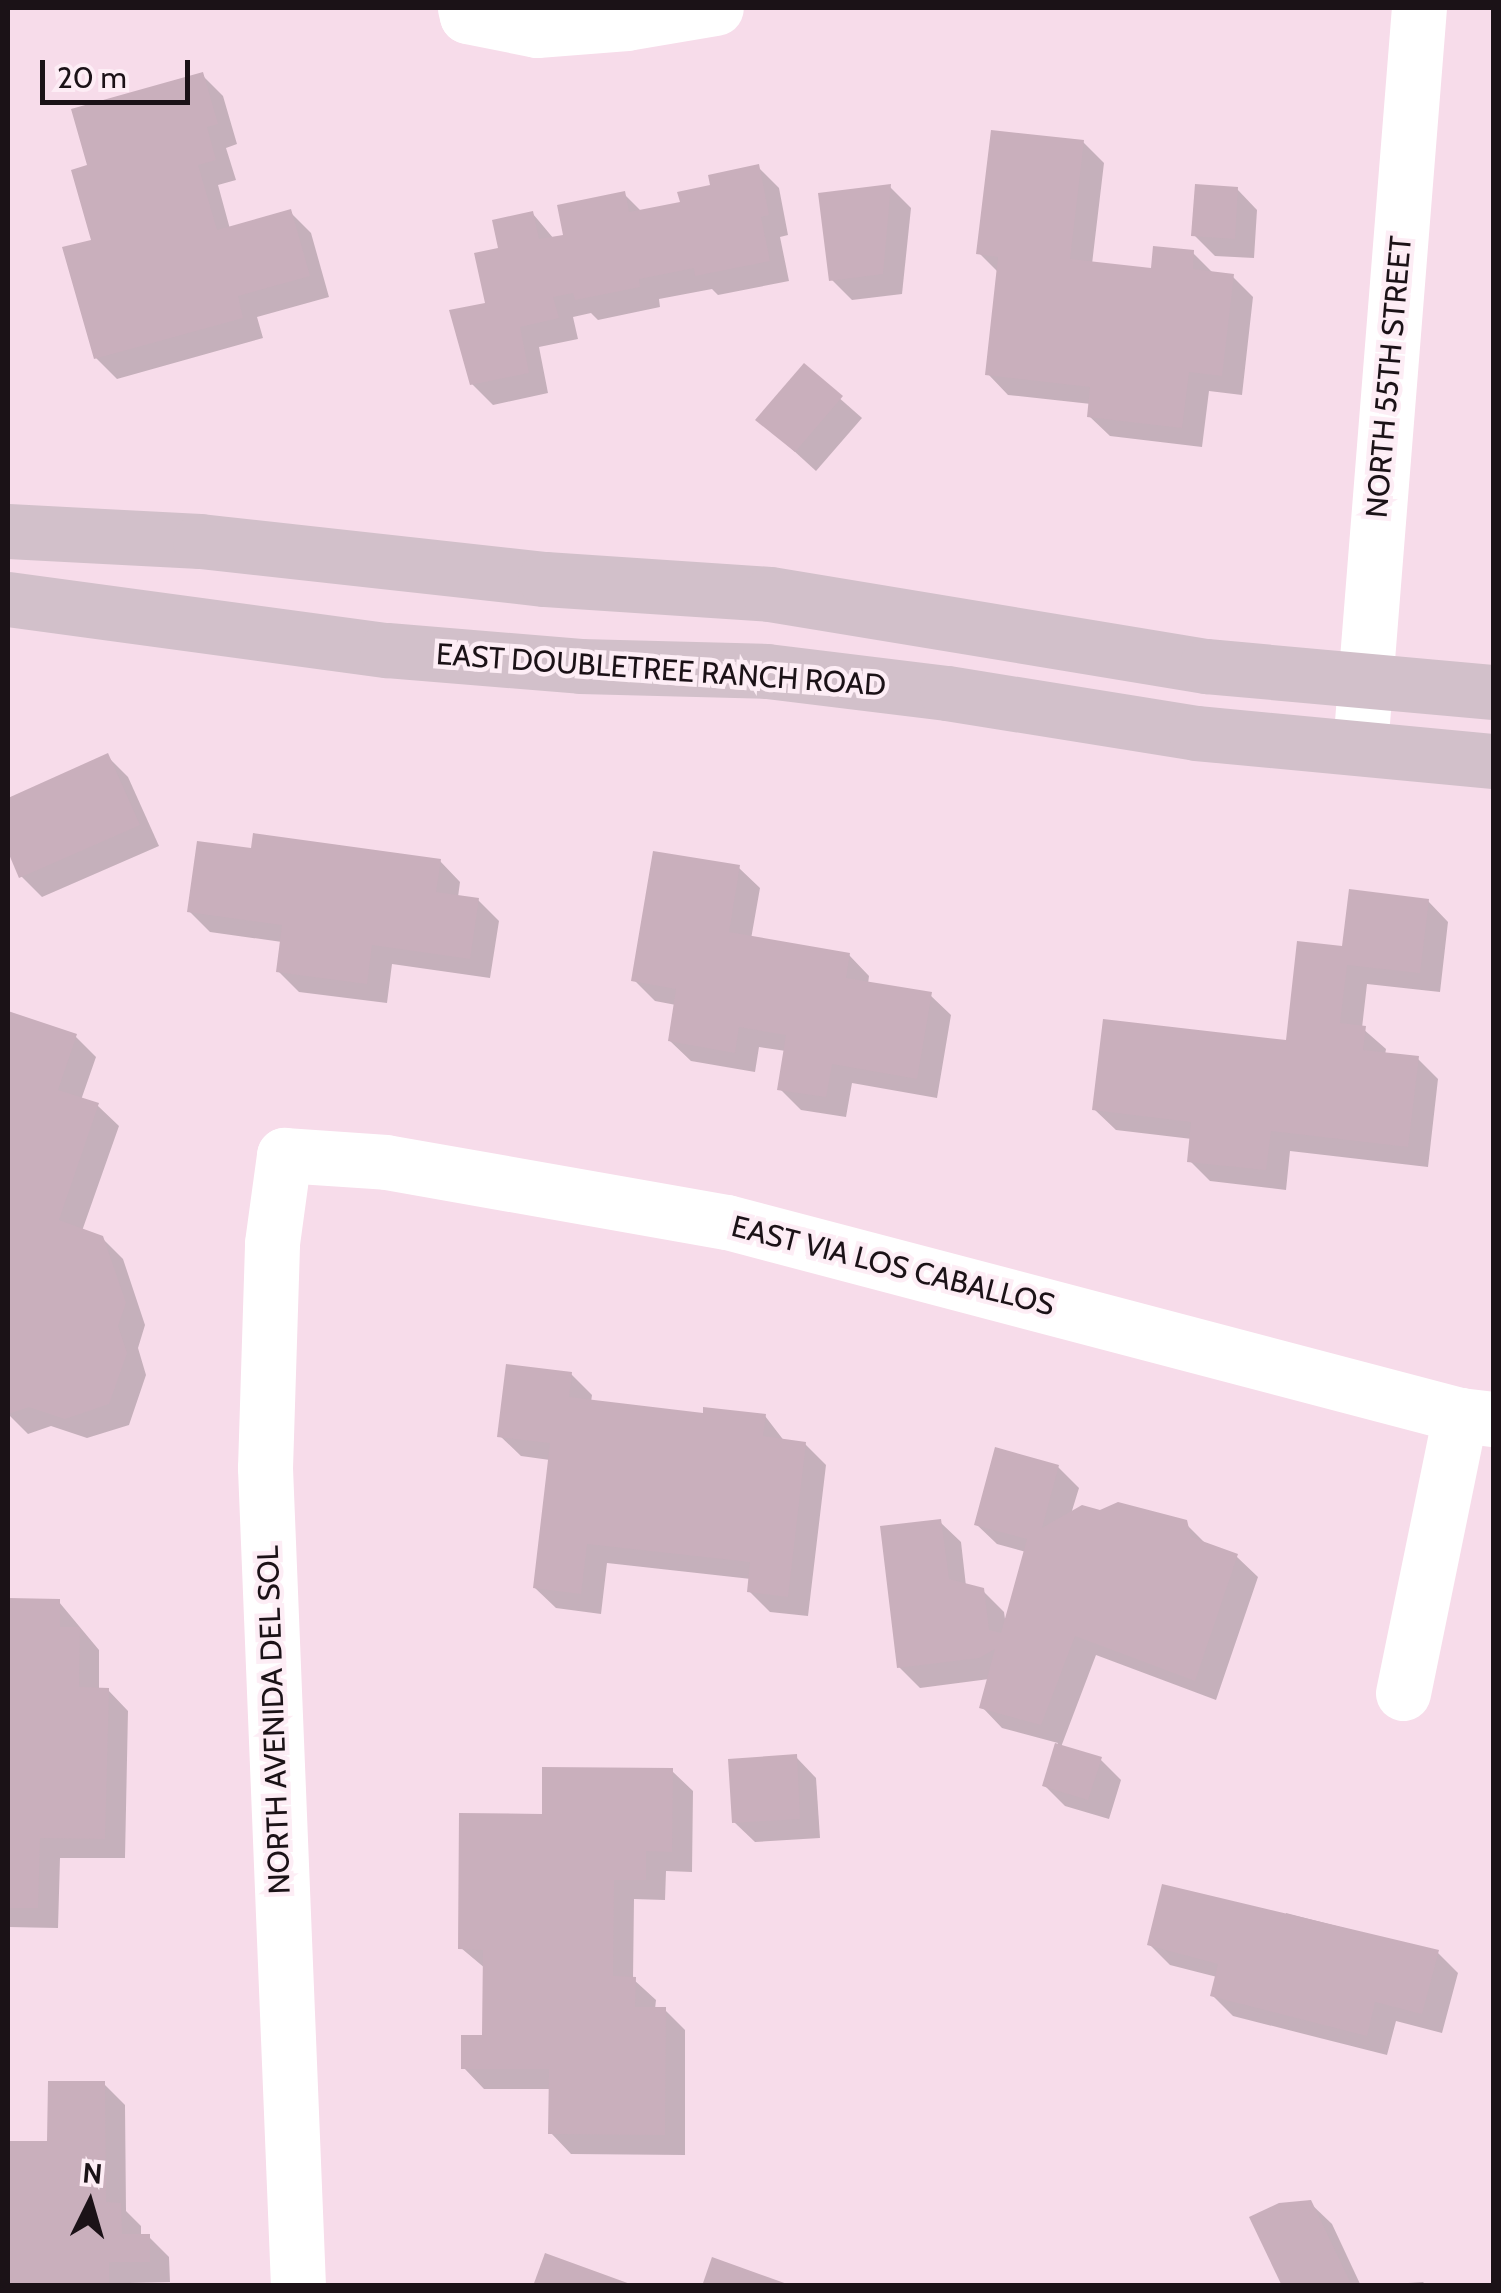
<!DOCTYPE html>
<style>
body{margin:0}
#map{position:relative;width:1501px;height:2293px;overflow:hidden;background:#f7dcea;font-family:Cabin,sans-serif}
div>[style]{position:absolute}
.shadow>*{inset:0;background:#0003}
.building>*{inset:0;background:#c9afbc}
.minor>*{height:55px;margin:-27.5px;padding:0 27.5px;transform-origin:27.5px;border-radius:27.5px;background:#fff}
.secondary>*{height:55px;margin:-27.5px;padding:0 27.5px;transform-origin:27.5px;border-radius:27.5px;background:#d2c0ca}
span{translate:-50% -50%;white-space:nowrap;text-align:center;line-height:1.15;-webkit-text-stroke:9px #fdedf5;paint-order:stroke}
.street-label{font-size:30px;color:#1b1217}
.frame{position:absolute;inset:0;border:10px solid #1b1217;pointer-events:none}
.north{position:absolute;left:40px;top:2153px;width:100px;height:100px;-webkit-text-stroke:8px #fdedf5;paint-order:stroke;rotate:5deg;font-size:28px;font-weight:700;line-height:40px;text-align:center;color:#1b1217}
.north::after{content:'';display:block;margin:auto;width:35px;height:45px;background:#1b1217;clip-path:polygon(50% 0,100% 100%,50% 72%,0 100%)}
.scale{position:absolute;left:40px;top:60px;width:150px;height:45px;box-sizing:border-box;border:5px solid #1b1217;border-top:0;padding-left:12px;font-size:30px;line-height:35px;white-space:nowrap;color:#1b1217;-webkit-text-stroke:8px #fdedf5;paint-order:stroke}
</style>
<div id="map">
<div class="shadow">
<div style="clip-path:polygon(202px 75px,223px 96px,237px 144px,226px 148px,236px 180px,218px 185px,230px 229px,290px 212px,311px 233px,329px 297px,257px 317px,263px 338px,117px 379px,96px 358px,90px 167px)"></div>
<div style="clip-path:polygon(1083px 142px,1104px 163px,1092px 264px,1153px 271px,1193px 253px,1214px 274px,1232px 276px,1253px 297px,1242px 395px,1209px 391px,1202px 447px,1110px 436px,1089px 416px,1091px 404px,1008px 395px,988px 374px,999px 273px,979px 253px)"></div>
<div style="clip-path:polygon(758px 167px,779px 188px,788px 235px,780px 237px,789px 281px,718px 295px,712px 289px,659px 299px,660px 307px,598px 320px,591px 313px,573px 317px,578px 339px,539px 347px,548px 393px,493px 405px,472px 384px,501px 250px,533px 214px,554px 239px,566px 237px,624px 194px,642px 212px,683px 204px)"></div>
<div style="clip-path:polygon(890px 187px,911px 208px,902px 294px,852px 300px,831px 279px)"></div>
<div style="clip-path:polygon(1237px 189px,1257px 210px,1254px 258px,1215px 256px,1194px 235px)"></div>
<div style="clip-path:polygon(804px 367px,862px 418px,816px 471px,759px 419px)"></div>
<div style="clip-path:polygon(107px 756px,128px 777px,159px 846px,42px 897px,21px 876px,8px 846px,8px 800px)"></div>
<div style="clip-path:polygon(253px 851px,440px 861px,460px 882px,458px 897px,478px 900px,499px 921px,490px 978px,392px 964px,387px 1003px,299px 992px,278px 971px,282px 942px,210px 932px,189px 911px)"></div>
<div style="clip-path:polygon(739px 868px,760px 888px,751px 939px,849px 955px,869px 976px,868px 984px,930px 995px,951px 1015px,937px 1098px,852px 1083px,846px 1117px,801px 1110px,780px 1089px,786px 1051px,759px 1047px,755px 1072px,691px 1061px,670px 1041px,676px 1005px,655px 1001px,634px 980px)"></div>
<div style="clip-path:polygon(1428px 901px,1448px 922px,1440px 992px,1367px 984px,1362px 1028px,1386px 1049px,1385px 1055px,1417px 1058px,1438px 1079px,1428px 1167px,1290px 1151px,1286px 1190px,1210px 1181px,1190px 1161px,1192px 1139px,1116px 1130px,1095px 1110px,1288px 1043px,1345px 949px)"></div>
<div style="clip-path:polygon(8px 1013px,75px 1036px,96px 1057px,81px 1100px,98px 1106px,119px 1126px,82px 1231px,102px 1238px,123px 1259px,145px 1325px,138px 1348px,146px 1375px,129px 1425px,87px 1438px,51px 1426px,28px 1434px,8px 1414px)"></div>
<div style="clip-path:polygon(571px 1374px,592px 1395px,591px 1402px,705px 1415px,765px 1416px,785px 1442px,805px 1444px,826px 1465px,808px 1616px,770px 1612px,749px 1591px,751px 1579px,607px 1563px,601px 1614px,556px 1608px,535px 1588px,550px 1460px,521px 1456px,500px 1436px)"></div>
<div style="clip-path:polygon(1058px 1467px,1079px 1488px,1071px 1514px,1185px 1523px,1206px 1544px,1237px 1557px,1258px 1577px,1216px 1700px,1096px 1655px,1061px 1747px,1100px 1759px,1121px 1780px,1109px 1819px,1065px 1806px,1044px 1785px,1058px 1743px,1002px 1728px,982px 1707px,989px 1679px,920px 1688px,899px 1667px,940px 1522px,961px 1542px,966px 1586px,983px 1591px,1004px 1612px,1006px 1626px,1026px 1552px,997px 1544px,976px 1524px)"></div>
<div style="clip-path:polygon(8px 1600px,59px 1602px,99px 1650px,99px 1690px,108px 1690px,128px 1711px,125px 1858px,60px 1858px,58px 1928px,8px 1927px)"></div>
<div style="clip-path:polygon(796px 1757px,816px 1778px,820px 1838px,755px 1842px,734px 1822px)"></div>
<div style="clip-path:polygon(672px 1771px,693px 1791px,692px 1872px,666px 1871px,665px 1900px,634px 1899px,633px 1979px,656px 2000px,655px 2009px,664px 2009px,685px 2030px,685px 2155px,571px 2154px,551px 2133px,551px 2089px,484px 2089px,464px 2068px,485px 2038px,486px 1969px,461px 1948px,544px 1816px)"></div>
<div style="clip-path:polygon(1286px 1913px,1437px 1952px,1458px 1973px,1442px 2033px,1396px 2021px,1387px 2055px,1233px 2016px,1212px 1995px,1217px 1977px,1170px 1965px,1149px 1944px,1285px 1919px)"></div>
<div style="clip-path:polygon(104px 2084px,125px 2105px,126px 2211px,141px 2226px,141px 2237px,149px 2237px,169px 2257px,170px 2282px,8px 2286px,8px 2143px,50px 2144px)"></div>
<div style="clip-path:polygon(1310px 2203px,1332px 2224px,1361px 2286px,1285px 2286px)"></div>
<div style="clip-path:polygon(1423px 2282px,1427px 2286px,1403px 2286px,1408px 2283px)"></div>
</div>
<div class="building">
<div style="clip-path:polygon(203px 72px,218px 124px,207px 127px,216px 160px,198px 165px,217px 230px,291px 209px,310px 276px,238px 296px,243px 318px,94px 359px,62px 247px,91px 240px,71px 170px,87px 165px,71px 109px)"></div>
<div style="clip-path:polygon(991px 130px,1084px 140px,1070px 259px,1151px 268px,1153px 246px,1194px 250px,1193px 269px,1234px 274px,1222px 376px,1189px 372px,1182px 428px,1087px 417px,1090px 387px,985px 375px,998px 257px,976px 254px)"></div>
<div style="clip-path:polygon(759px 164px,769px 215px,761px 217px,770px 261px,695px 276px,694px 268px,639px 279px,640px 287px,575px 300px,573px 293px,553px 297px,559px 318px,520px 327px,529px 373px,470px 385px,449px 310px,485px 303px,474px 253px,498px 248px,492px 220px,533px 211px,539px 239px,563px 235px,557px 205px,625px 191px,629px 212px,680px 202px,677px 192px,710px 185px,708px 175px)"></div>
<div style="clip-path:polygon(891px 184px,883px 274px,829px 281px,818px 193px)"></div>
<div style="clip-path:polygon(1195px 184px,1238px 187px,1235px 239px,1191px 236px)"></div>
<div style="clip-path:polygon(804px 363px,843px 396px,795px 452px,755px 420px)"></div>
<div style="clip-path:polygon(108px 753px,140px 825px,19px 878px,8px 852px,8px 798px)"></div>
<div style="clip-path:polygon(253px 833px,441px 859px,436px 892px,479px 898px,470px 959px,372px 945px,367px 984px,276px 972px,282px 925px,187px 912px,197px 841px,251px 848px)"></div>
<div style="clip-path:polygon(653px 851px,740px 865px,729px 932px,850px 953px,846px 978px,932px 992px,917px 1079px,832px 1064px,826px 1097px,777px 1090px,786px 1035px,739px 1027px,735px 1053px,668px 1041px,676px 989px,631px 981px)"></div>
<div style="clip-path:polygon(1349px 889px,1429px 899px,1420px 973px,1347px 965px,1340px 1023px,1366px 1026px,1363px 1050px,1419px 1056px,1408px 1147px,1271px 1131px,1266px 1170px,1187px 1162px,1191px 1122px,1092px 1110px,1103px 1019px,1286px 1040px,1297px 941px,1342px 946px)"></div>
<div style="clip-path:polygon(8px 1011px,77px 1034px,58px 1090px,99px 1103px,59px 1220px,103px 1236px,126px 1303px,118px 1326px,127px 1353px,109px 1404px,65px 1419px,29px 1407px,8px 1414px)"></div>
<div style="clip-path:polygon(506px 1364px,572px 1372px,569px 1397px,703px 1413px,703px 1407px,766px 1414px,763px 1436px,806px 1442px,788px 1597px,747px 1592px,750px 1562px,587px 1544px,581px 1594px,533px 1588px,550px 1443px,497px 1437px)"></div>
<div style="clip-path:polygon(995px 1447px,1059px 1465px,1042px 1528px,1082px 1505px,1100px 1510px,1118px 1502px,1187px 1520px,1191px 1537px,1238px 1554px,1195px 1681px,1075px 1636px,1041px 1725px,979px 1708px,995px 1649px,979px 1658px,897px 1668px,880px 1526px,941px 1519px,949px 1579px,984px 1588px,989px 1630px,1001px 1633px,1027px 1539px,974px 1525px)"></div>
<div style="clip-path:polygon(8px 1598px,60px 1599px,60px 1627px,80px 1627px,79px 1687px,109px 1688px,105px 1839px,40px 1838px,38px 1908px,8px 1908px)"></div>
<div style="clip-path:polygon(1055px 1743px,1102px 1757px,1088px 1800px,1042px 1786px)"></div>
<div style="clip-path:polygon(797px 1754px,800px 1819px,732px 1823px,728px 1759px)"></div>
<div style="clip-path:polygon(542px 1767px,673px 1768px,672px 1852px,646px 1851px,646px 1880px,614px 1880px,613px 1976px,636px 1977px,635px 2007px,666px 2007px,665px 2135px,548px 2134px,549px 2069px,461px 2069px,461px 2035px,482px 2035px,483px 1950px,458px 1949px,459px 1813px,542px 1814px)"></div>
<div style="clip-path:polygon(1162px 1884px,1439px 1950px,1422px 2014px,1375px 2002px,1367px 2036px,1210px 1996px,1218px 1964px,1147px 1945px)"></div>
<div style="clip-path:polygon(48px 2081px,105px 2081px,106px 2202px,121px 2203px,122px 2234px,150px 2234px,150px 2262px,109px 2262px,109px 2286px,8px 2286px,8px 2141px,47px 2141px)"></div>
<div style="clip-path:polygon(1311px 2200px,1352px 2286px,1282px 2286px,1249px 2217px,1279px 2203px)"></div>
<div style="clip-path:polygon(545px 2253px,633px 2285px,633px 2286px,533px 2286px)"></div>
<div style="clip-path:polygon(712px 2257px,790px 2285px,790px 2286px,702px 2286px)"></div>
</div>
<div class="minor">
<div style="left:465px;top:8px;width:8px;rotate:76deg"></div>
<div style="left:467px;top:16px;width:71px;rotate:11.3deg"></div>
<div style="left:537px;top:30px;width:90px;rotate:-4.4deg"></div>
<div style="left:627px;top:23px;width:90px;rotate:-9.6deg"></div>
<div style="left:1360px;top:747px;width:741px;rotate:-85.44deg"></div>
<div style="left:1403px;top:1693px;width:284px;rotate:-78.4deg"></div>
<div style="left:298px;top:2286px;width:819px;rotate:-92.31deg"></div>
<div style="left:265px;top:1468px;width:225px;rotate:-88.2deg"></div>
<div style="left:272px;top:1243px;width:89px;rotate:-82.2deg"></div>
<div style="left:284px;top:1155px;width:102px;rotate:3.9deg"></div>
<div style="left:386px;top:1162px;width:346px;rotate:10deg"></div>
<div style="left:727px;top:1222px;width:758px;rotate:14.75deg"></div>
<div style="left:1460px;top:1415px;width:34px;rotate:7deg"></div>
</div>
<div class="secondary">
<div style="left:8px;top:531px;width:192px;rotate:3deg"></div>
<div style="left:200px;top:541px;width:347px;rotate:6.3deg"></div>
<div style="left:545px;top:579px;width:225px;rotate:3.8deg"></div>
<div style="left:770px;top:594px;width:442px;rotate:9.4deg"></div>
<div style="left:1206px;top:666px;width:289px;rotate:5.2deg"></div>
<div style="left:8px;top:599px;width:382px;rotate:7.7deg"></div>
<div style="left:387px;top:650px;width:194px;rotate:4.7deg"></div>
<div style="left:580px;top:666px;width:187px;rotate:1.5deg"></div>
<div style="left:767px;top:671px;width:181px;rotate:7deg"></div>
<div style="left:947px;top:693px;width:252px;rotate:9.1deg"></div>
<div style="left:1196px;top:733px;width:299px;rotate:5.4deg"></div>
</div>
<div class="street-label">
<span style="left:1389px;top:377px;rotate:-85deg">NORTH 55TH STREET</span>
<span style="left:661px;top:670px;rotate:4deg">EAST DOUBLETREE RANCH ROAD</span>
<span style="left:893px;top:1266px;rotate:14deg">EAST VIA LOS CABALLOS</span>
<span style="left:274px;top:1720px;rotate:-92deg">NORTH AVENIDA DEL SOL</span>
</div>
<div class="frame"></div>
<div class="north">N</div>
<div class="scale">20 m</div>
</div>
